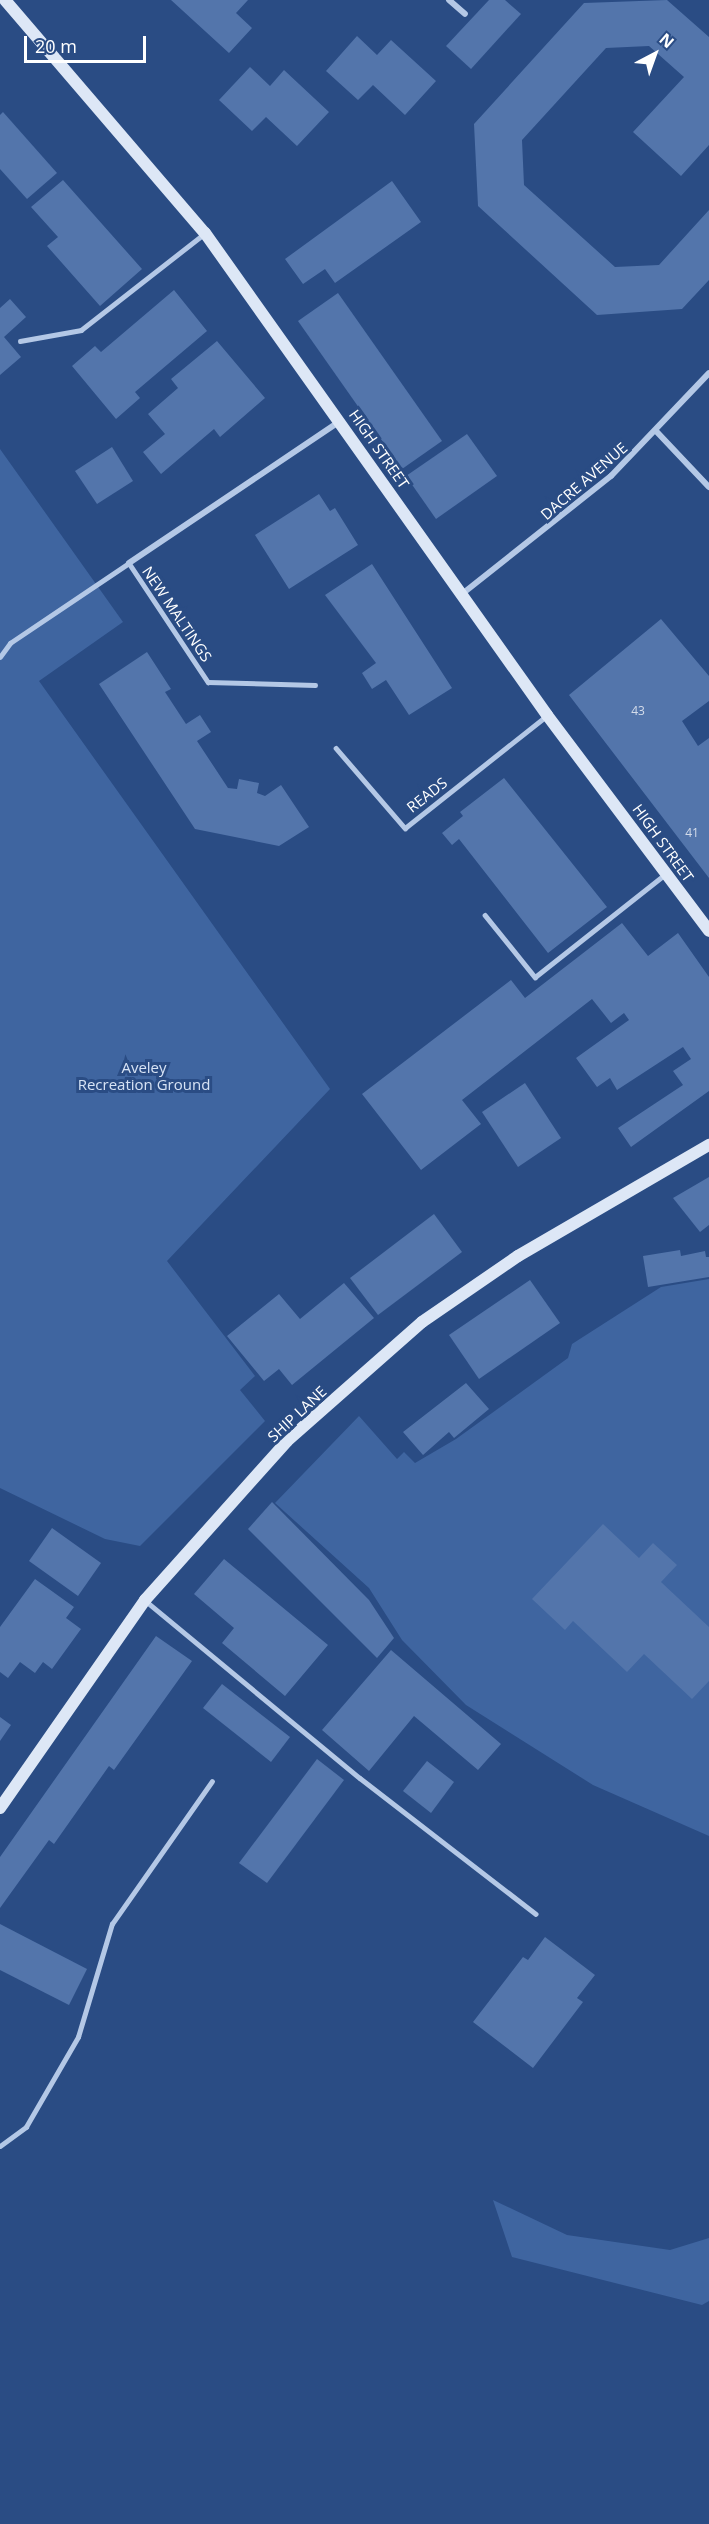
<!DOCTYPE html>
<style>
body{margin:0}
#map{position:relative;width:709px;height:2524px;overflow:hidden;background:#2a4c84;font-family:"Open Sans",sans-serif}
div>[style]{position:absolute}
.green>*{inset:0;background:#3f65a0}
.building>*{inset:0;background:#5375ab}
.lane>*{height:4.5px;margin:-2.25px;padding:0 2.25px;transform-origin:2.25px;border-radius:2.25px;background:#b4c8e6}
.street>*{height:6px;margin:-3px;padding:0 3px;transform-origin:3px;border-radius:3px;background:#b4c8e6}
.secondary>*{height:12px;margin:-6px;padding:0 6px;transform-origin:6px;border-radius:6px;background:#dde7f6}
span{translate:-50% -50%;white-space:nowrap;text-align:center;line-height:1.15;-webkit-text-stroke:6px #2a4c84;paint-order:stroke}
.number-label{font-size:12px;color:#d4dcea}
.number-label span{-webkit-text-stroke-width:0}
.street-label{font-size:15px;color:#fff}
.park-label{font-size:15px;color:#d7e3f5}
.north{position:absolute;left:625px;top:24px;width:60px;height:60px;-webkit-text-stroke:4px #2a4c84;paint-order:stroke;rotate:41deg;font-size:16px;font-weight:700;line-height:24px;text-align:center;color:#fff}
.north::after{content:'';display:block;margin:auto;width:21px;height:27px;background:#fff;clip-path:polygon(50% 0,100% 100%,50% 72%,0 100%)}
.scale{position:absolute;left:24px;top:36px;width:122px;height:27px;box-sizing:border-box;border:3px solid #fff;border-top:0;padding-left:8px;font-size:18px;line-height:21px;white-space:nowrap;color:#fff;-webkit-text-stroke:4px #2a4c84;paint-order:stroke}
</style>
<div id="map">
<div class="green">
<div style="clip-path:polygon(0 449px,123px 622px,39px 681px,330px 1089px,167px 1261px,255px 1376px,240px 1390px,265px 1421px,140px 1546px,105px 1539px,0 1488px)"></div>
<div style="clip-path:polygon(709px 1279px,709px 1836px,593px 1785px,466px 1705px,402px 1640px,369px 1588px,275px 1503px,359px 1416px,397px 1459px,404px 1452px,415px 1463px,456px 1439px,568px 1358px,572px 1344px,661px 1287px)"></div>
<div style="clip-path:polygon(493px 2200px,567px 2235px,670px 2250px,709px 2238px,709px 2301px,702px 2305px,512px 2257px)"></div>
</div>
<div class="building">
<div style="clip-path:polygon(171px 0,248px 0,236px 13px,252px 28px,229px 53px)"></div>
<div style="clip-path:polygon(489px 0,505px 0,521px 14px,471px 69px,446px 46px)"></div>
<div style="clip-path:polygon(667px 0,709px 37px,709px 145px,681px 176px,633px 132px,684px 77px,649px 46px,606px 48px,522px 140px,524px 185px,615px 267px,659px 265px,709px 210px,709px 280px,682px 309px,597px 315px,478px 206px,474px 124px,584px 3px)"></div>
<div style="clip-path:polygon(357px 36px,377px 55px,391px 40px,436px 81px,405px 115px,373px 85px,358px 100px,326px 71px)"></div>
<div style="clip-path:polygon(250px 67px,270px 86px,284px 70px,329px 112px,297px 146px,266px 117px,252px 131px,219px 100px)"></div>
<div style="clip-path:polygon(3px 112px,57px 173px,27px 199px,0 169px,0 115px)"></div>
<div style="clip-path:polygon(63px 180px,142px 269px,100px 306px,47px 246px,58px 237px,31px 207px)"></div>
<div style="clip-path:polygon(392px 181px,421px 222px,335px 283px,325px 269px,303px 284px,285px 259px)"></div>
<div style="clip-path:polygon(174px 290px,207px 331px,135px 392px,140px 398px,116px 419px,72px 366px,95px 346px,101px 352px)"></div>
<div style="clip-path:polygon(338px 293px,442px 441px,402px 469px,298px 321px)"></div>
<div style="clip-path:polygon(10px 299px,26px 317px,4px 337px,21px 357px,0 375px,0 308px)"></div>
<div style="clip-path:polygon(217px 341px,265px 398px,220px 437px,214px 429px,161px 474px,143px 452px,165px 434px,148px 414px,178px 388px,171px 379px)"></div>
<div style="clip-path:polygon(467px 434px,497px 476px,436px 519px,406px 476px)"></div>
<div style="clip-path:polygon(112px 447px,133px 481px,97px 504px,75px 471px)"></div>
<div style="clip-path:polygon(319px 494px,330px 511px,335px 508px,358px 545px,289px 589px,255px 535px)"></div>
<div style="clip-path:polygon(372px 564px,452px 688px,409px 715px,386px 680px,372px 689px,362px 673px,376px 663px,325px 595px)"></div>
<div style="clip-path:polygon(661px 619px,709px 676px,709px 701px,682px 721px,698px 746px,709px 738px,709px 878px,569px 695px)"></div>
<div style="clip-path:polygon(147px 652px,171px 689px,165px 692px,186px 724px,200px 715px,211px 732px,197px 741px,228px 788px,237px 789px,239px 779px,259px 783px,257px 793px,265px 796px,281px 785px,309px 827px,279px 846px,195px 829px,99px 684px)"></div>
<div style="clip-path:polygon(504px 778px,607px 907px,548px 953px,459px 839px,452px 845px,442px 833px,463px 816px,460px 812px)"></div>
<div style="clip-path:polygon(622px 923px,648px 956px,678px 933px,709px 977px,709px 1091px,631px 1147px,618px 1128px,683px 1085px,673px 1071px,691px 1059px,683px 1047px,617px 1090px,610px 1078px,597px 1087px,576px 1058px,629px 1020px,624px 1013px,611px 1023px,592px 999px,462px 1100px,481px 1124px,421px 1170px,362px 1094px,511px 980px,525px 998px)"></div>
<div style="clip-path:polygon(525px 1083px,561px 1138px,518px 1167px,482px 1112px)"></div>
<div style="clip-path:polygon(709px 1177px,709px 1225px,700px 1232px,673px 1198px)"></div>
<div style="clip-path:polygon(434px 1214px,462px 1252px,378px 1315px,350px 1278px)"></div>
<div style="clip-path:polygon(680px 1250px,681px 1256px,705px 1251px,706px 1257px,709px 1257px,709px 1277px,648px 1287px,643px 1256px)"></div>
<div style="clip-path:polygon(530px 1280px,560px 1323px,479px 1379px,449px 1335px)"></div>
<div style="clip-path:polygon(344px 1283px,374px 1318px,292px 1385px,279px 1369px,264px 1381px,227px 1336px,279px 1294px,300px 1319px)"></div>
<div style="clip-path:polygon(466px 1383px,489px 1409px,454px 1438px,449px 1432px,423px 1455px,403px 1432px)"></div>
<div style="clip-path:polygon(272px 1502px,369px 1600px,394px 1638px,377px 1658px,248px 1529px)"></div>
<div style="clip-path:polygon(603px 1524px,639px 1558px,653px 1543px,677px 1565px,661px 1582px,709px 1627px,709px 1681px,692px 1699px,644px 1654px,627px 1672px,573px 1621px,565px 1630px,532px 1599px)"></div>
<div style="clip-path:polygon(52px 1528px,101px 1563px,78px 1596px,29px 1561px)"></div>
<div style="clip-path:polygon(224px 1559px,328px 1645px,285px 1696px,222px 1643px,234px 1628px,194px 1594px)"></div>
<div style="clip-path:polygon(35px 1579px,74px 1607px,66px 1618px,81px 1629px,52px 1669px,43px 1662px,35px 1673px,20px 1662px,8px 1678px,0 1672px,0 1627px)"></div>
<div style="clip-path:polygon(156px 1636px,192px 1661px,114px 1770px,109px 1766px,54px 1844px,49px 1840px,0 1908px,0 1857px)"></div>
<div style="clip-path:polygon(391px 1650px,501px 1744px,478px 1770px,414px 1716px,369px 1771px,322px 1730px)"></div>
<div style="clip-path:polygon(222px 1684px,290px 1737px,271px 1762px,203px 1708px)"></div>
<div style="clip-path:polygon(0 1717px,11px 1725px,0 1741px)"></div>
<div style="clip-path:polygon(317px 1759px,344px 1780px,267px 1883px,239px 1863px)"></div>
<div style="clip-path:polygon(427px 1761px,454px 1782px,431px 1813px,403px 1791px)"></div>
<div style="clip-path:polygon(0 1924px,87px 1969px,69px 2005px,0 1970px)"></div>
<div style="clip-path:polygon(545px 1937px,595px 1975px,577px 1998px,583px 2002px,533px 2068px,473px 2022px,523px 1957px,528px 1960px)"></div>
</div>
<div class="lane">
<div style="left:20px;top:341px;width:62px;rotate:-10.2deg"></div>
<div style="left:81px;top:330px;width:157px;rotate:-38deg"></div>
<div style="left:0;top:657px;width:17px;rotate:-54deg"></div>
<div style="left:10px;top:643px;width:143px;rotate:-33.9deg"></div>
<div style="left:129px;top:563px;width:143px;rotate:56.4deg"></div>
<div style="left:208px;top:682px;width:107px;rotate:1.6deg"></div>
<div style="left:336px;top:748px;width:106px;rotate:49.2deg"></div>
<div style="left:405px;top:828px;width:179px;rotate:-38.4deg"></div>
<div style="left:485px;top:915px;width:80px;rotate:51.1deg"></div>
<div style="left:535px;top:977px;width:164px;rotate:-38.3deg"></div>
<div style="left:147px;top:1602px;width:276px;rotate:39.6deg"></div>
<div style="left:360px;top:1778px;width:222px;rotate:37.7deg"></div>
<div style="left:0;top:2146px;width:32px;rotate:-36deg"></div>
<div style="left:26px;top:2127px;width:104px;rotate:-60deg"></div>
<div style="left:78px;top:2037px;width:118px;rotate:-73.3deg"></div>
<div style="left:112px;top:1924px;width:174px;rotate:-55deg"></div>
</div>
<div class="street">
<div style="left:449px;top:0;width:21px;rotate:41deg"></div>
<div style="left:656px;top:431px;width:77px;rotate:46.6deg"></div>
<div style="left:129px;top:563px;width:254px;rotate:-33.9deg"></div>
<div style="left:462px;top:594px;width:190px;rotate:-38.4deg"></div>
<div style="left:611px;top:476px;width:142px;rotate:-46.4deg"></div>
</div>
<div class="secondary">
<div style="left:5px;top:0;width:307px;rotate:49.4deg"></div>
<div style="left:205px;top:233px;width:591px;rotate:54.64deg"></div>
<div style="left:547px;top:715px;width:270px;rotate:53.1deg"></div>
<div style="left:0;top:1808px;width:254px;rotate:-55.1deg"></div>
<div style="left:145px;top:1600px;width:213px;rotate:-48.2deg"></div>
<div style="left:287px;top:1441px;width:180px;rotate:-41.4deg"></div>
<div style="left:422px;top:1322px;width:116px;rotate:-34.5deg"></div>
<div style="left:518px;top:1256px;width:221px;rotate:-30.2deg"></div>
</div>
<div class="number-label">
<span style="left:638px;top:711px">43</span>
<span style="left:692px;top:833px">41</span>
</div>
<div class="street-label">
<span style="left:379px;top:449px;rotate:55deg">HIGH STREET</span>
<span style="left:584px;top:481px;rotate:-41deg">DACRE AVENUE</span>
<span style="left:177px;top:614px;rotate:56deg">NEW MALTINGS</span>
<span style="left:427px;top:795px;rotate:-38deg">READS</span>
<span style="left:663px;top:843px;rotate:54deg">HIGH STREET</span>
<span style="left:297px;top:1414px;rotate:-43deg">SHIP LANE</span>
</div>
<div class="park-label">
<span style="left:144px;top:1076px">Aveley<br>Recreation Ground</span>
</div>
<div class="north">N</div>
<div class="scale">20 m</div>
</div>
